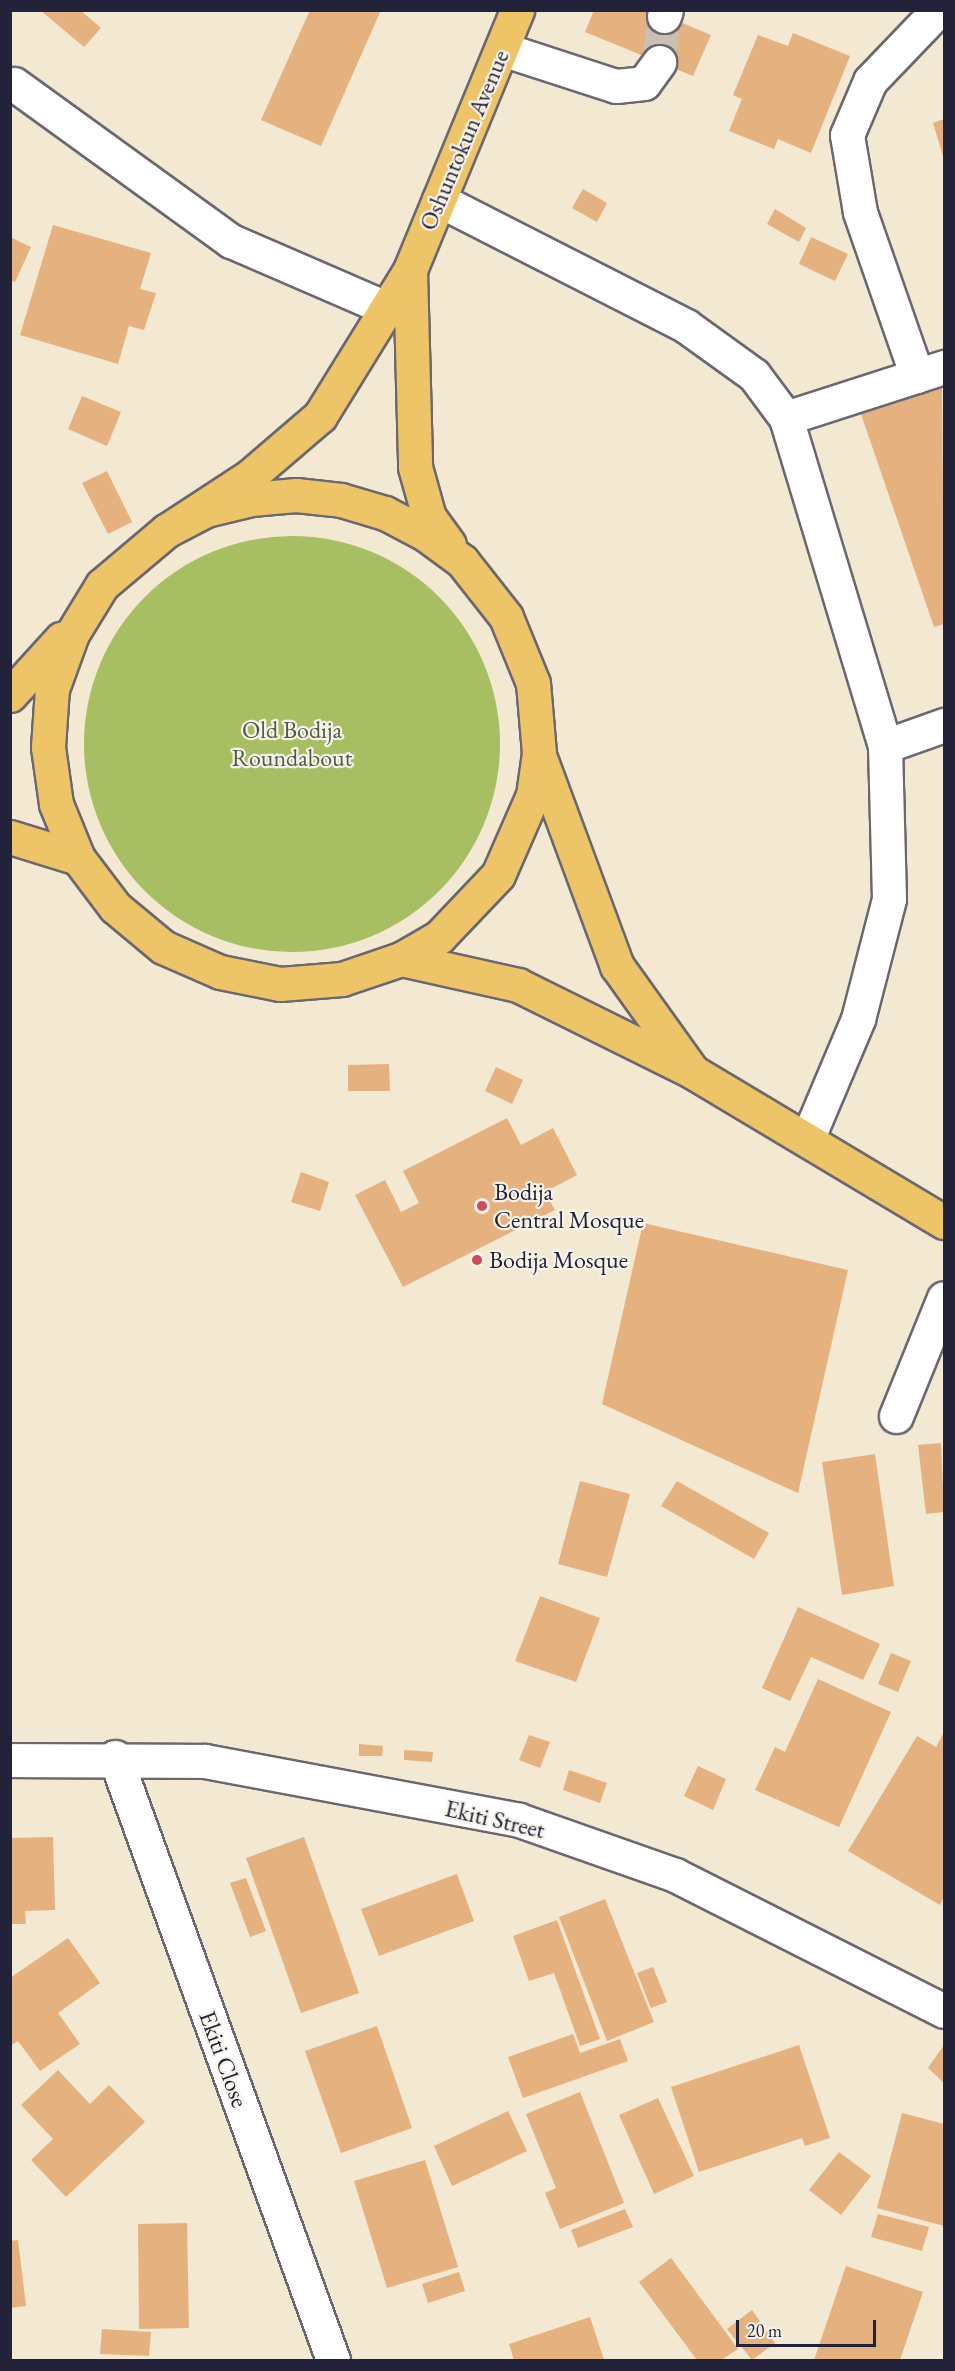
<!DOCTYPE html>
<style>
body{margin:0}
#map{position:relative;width:955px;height:2371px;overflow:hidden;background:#f3e8d2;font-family:"EB Garamond",serif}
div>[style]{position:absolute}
.green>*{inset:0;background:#a8be63}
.round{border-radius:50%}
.building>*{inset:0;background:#e5b17f}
.minor-tunnel>*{height:33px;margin-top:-16.5px;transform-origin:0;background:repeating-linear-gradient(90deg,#c9c0b4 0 33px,transparent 0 49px)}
.roads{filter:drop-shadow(2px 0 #6b6770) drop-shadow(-2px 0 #6b6770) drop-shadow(0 2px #6b6770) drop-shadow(0 -2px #6b6770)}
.minor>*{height:33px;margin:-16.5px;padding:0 16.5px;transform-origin:16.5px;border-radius:16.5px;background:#fff}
.major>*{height:33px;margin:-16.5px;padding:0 16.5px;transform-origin:16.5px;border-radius:16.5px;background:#eec469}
.dots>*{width:16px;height:16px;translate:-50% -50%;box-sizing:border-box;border:3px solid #f7f3e8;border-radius:50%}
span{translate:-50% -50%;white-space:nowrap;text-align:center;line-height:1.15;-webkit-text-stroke:4.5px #f7f3e8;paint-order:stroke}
.street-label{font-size:24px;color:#22223b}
.park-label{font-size:24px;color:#515949}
.poi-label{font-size:24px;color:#22223b}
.left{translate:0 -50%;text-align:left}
.frame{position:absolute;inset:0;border:12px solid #22223b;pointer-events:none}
.scale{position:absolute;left:736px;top:2320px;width:140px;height:27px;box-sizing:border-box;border:3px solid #22223b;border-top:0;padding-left:8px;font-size:18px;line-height:21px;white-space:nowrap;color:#22223b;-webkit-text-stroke:4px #f7f3e8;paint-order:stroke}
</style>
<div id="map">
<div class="green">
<div class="round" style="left:84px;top:536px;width:416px;height:416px"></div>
</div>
<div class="building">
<div style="clip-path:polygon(40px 10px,80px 10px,101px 28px,84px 47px)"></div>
<div style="clip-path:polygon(310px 10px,381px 10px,321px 146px,261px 120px)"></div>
<div style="clip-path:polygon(594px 10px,651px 10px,711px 35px,693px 76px,585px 32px)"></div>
<div style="clip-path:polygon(793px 33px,850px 56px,811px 153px,778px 139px,774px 149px,729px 131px,742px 99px,733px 95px,758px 35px,788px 46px)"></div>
<div style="clip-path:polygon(944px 119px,944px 159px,933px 123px)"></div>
<div style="clip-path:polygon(583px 189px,607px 203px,597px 222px,572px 208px)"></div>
<div style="clip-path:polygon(775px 209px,806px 228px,799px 242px,767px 224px)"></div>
<div style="clip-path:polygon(53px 225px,151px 253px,140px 289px,156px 293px,144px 330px,129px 326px,118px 364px,20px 335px)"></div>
<div style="clip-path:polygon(10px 237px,31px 247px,15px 282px,10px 280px)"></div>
<div style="clip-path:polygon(811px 237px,848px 254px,835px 281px,799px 264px)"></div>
<div style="clip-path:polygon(942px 387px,944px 624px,934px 627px,861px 414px)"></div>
<div style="clip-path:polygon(82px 396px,121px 412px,107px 446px,68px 429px)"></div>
<div style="clip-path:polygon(107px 471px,132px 522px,108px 534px,82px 483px)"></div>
<div style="clip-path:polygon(389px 1064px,390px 1091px,348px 1091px,348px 1065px)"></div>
<div style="clip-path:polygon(496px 1067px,523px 1080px,512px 1104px,485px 1091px)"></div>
<div style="clip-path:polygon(507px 1118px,521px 1145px,553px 1128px,577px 1175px,545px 1192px,555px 1210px,403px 1287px,355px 1195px,385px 1180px,401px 1212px,419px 1203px,403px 1171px)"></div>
<div style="clip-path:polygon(301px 1172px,329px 1182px,320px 1211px,291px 1202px)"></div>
<div style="clip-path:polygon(643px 1223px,848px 1270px,798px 1493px,602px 1404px)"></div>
<div style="clip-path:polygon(941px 1443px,944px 1512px,926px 1514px,918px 1445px)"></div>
<div style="clip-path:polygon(875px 1454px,894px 1586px,842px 1595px,822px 1462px)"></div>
<div style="clip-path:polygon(580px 1481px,630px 1494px,607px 1577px,558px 1564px)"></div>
<div style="clip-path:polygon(677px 1481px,769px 1533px,754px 1559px,661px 1506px)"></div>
<div style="clip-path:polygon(540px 1596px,600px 1618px,576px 1682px,515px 1661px)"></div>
<div style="clip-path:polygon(798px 1607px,880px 1644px,863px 1680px,811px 1657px,790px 1701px,762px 1688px)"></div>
<div style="clip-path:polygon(891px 1653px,911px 1661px,898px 1692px,878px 1684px)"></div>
<div style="clip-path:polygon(818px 1679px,891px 1712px,839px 1827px,755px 1790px,775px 1747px,785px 1752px)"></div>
<div style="clip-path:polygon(944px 1732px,944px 1897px,940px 1905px,848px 1851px,917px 1736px,936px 1747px)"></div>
<div style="clip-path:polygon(529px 1735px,550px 1742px,540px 1768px,519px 1760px)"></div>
<div style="clip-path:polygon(359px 1744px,383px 1746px,382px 1756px,359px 1756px)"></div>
<div style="clip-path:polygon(404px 1750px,433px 1752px,432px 1762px,404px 1760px)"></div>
<div style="clip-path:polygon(698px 1766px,726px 1779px,713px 1810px,684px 1796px)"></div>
<div style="clip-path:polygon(569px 1770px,607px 1783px,600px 1803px,563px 1790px)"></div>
<div style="clip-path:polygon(53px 1837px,55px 1910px,25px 1911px,26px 1924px,10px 1924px,10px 1838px)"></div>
<div style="clip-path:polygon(304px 1837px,359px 1993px,301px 2013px,246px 1858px)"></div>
<div style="clip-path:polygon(457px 1874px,474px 1921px,379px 1956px,361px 1909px)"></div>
<div style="clip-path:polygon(246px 1878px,266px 1931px,250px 1937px,230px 1883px)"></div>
<div style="clip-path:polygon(605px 1899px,654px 2022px,607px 2041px,559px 1917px)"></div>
<div style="clip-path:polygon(557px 1920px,600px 2039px,580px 2046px,554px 1973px,529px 1981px,513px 1936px)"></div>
<div style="clip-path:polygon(68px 1938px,100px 1983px,58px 2013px,80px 2044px,40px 2071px,18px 2041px,10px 2046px,10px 1978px)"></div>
<div style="clip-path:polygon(653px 1967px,667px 2002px,651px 2008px,637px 1973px)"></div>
<div style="clip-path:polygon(377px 2026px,412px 2128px,341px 2153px,305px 2051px)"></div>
<div style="clip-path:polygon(573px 2034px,580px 2053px,620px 2039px,628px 2061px,523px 2098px,508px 2057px)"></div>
<div style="clip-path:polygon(799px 2045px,830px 2138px,805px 2146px,802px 2138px,699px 2172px,671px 2087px)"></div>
<div style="clip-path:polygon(944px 2045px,944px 2083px,928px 2068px)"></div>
<div style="clip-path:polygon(58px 2070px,90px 2104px,109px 2085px,145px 2122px,66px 2197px,31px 2160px,53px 2139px,21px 2105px)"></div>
<div style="clip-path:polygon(580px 2092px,624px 2203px,560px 2229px,545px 2193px,556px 2188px,526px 2114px)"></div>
<div style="clip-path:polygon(658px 2098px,694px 2176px,654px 2194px,619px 2115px)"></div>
<div style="clip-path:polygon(508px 2111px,527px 2151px,452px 2186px,434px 2146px)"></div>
<div style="clip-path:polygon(902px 2113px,944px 2124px,944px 2226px,877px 2208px)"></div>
<div style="clip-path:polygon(839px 2152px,871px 2176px,841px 2215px,809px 2190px)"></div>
<div style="clip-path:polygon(425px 2160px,458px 2267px,387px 2288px,354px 2181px)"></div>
<div style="clip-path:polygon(625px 2209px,633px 2227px,578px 2248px,571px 2230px)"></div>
<div style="clip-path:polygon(878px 2214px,929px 2227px,922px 2251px,871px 2237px)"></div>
<div style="clip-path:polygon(187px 2223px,189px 2328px,139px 2329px,138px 2224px)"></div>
<div style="clip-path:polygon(18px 2240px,26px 2306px,10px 2308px,10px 2241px)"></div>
<div style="clip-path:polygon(671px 2258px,738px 2349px,721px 2360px,697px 2360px,639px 2282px)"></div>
<div style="clip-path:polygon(846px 2266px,923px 2292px,900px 2360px,814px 2360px)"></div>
<div style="clip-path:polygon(459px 2272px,465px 2291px,428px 2303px,422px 2284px)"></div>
<div style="clip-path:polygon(752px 2310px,775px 2343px,752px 2360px,727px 2329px)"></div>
<div style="clip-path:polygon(590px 2317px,604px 2360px,514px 2360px,509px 2344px)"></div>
<div style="clip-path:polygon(102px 2329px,151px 2332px,149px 2356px,100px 2354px)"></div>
</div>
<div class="minor-tunnel">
<div style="left:659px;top:62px;width:46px;rotate:-83.8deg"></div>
</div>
<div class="roads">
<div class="minor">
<div style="left:664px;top:16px;width:6px;rotate:-72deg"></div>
<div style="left:502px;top:49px;width:120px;rotate:18deg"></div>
<div style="left:616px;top:86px;width:28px;rotate:-6deg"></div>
<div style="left:644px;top:83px;width:26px;rotate:-54deg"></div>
<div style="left:14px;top:84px;width:268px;rotate:35.9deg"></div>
<div style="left:231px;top:241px;width:169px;rotate:23.4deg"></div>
<div style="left:439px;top:200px;width:277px;rotate:27deg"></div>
<div style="left:686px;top:326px;width:84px;rotate:35.8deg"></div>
<div style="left:754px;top:375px;width:54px;rotate:53.3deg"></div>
<div style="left:786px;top:418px;width:343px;rotate:73.2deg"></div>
<div style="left:885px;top:746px;width:153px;rotate:88.5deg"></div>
<div style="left:889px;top:899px;width:124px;rotate:104.5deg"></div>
<div style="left:858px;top:1019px;width:131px;rotate:112.9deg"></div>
<div style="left:917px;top:376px;width:174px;rotate:-109.2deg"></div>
<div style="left:860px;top:212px;width:78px;rotate:-99.6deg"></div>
<div style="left:847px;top:135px;width:59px;rotate:-66.9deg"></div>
<div style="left:870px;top:81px;width:98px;rotate:-46.2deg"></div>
<div style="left:786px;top:418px;width:166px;rotate:-17.9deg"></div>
<div style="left:885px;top:746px;width:63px;rotate:-19.6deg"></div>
<div style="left:896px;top:1416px;width:127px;rotate:-67.9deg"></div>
<div style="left:115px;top:1757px;width:641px;rotate:70.12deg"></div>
<div style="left:10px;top:1760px;width:195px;rotate:0.3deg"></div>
<div style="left:205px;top:1761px;width:319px;rotate:10.6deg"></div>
<div style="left:519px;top:1820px;width:165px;rotate:19.4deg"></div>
<div style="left:675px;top:1875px;width:301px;rotate:26.8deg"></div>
</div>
<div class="major">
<div style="left:410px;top:270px;width:197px;rotate:88.5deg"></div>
<div style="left:415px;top:467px;width:52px;rotate:74.4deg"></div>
<div style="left:429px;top:517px;width:34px;rotate:54deg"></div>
<div style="left:166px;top:531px;width:45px;rotate:-27.7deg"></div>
<div style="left:206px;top:510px;width:46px;rotate:-13.7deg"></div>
<div style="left:251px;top:499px;width:45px;rotate:-5.1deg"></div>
<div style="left:296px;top:495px;width:45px;rotate:6.3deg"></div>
<div style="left:341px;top:500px;width:46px;rotate:16.5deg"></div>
<div style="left:385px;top:513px;width:45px;rotate:27.7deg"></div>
<div style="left:425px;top:534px;width:46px;rotate:36.1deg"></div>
<div style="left:462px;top:561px;width:71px;rotate:51.8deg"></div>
<div style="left:506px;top:617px;width:71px;rotate:67.8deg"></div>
<div style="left:533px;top:683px;width:70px;rotate:85.1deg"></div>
<div style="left:539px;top:753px;width:42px;rotate:98.1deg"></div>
<div style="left:533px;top:795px;width:87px;rotate:113.6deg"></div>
<div style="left:498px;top:875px;width:86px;rotate:133.6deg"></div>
<div style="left:439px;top:937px;width:44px;rotate:149.9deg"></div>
<div style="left:401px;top:959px;width:62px;rotate:161.3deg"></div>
<div style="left:342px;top:979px;width:62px;rotate:175.4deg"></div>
<div style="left:280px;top:984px;width:61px;rotate:-168.7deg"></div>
<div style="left:220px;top:972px;width:62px;rotate:-156.3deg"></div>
<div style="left:163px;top:947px;width:62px;rotate:-140.2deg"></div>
<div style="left:115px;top:907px;width:61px;rotate:-127.1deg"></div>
<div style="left:78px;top:858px;width:58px;rotate:-112.2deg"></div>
<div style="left:56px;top:804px;width:58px;rotate:-98deg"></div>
<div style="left:48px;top:747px;width:58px;rotate:-86.1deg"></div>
<div style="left:52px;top:689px;width:59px;rotate:-70deg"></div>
<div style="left:72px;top:634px;width:57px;rotate:-58.5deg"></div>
<div style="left:102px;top:585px;width:84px;rotate:-40.2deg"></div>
<div style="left:166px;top:531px;width:100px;rotate:-33.2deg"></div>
<div style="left:250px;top:476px;width:92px;rotate:-40.6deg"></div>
<div style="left:320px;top:416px;width:172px;rotate:-58.3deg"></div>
<div style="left:410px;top:270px;width:281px;rotate:-67.6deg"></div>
<div style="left:10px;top:695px;width:76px;rotate:-47.7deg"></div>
<div style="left:540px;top:758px;width:222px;rotate:69.7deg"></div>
<div style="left:617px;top:966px;width:125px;rotate:54.4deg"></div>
<div style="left:10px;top:837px;width:71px;rotate:17.2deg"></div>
<div style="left:401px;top:959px;width:120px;rotate:12.5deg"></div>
<div style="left:518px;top:985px;width:195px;rotate:26.4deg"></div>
<div style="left:693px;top:1072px;width:292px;rotate:30.9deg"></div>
</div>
</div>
<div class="dots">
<div style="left:482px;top:1206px;background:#d1495b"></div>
<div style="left:477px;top:1260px;background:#d1495b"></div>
</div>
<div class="street-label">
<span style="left:464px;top:140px;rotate:-67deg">Oshuntokun Avenue</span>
<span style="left:495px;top:1819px;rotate:13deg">Ekiti Street</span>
<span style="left:224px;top:2059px;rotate:70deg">Ekiti Close</span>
</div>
<div class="park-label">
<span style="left:292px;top:744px">Old Bodija<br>Roundabout</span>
</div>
<div class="poi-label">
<span class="left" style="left:494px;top:1206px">Bodija<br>Central Mosque</span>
<span class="left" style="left:489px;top:1260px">Bodija Mosque</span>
</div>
<div class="frame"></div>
<div class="scale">20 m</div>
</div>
